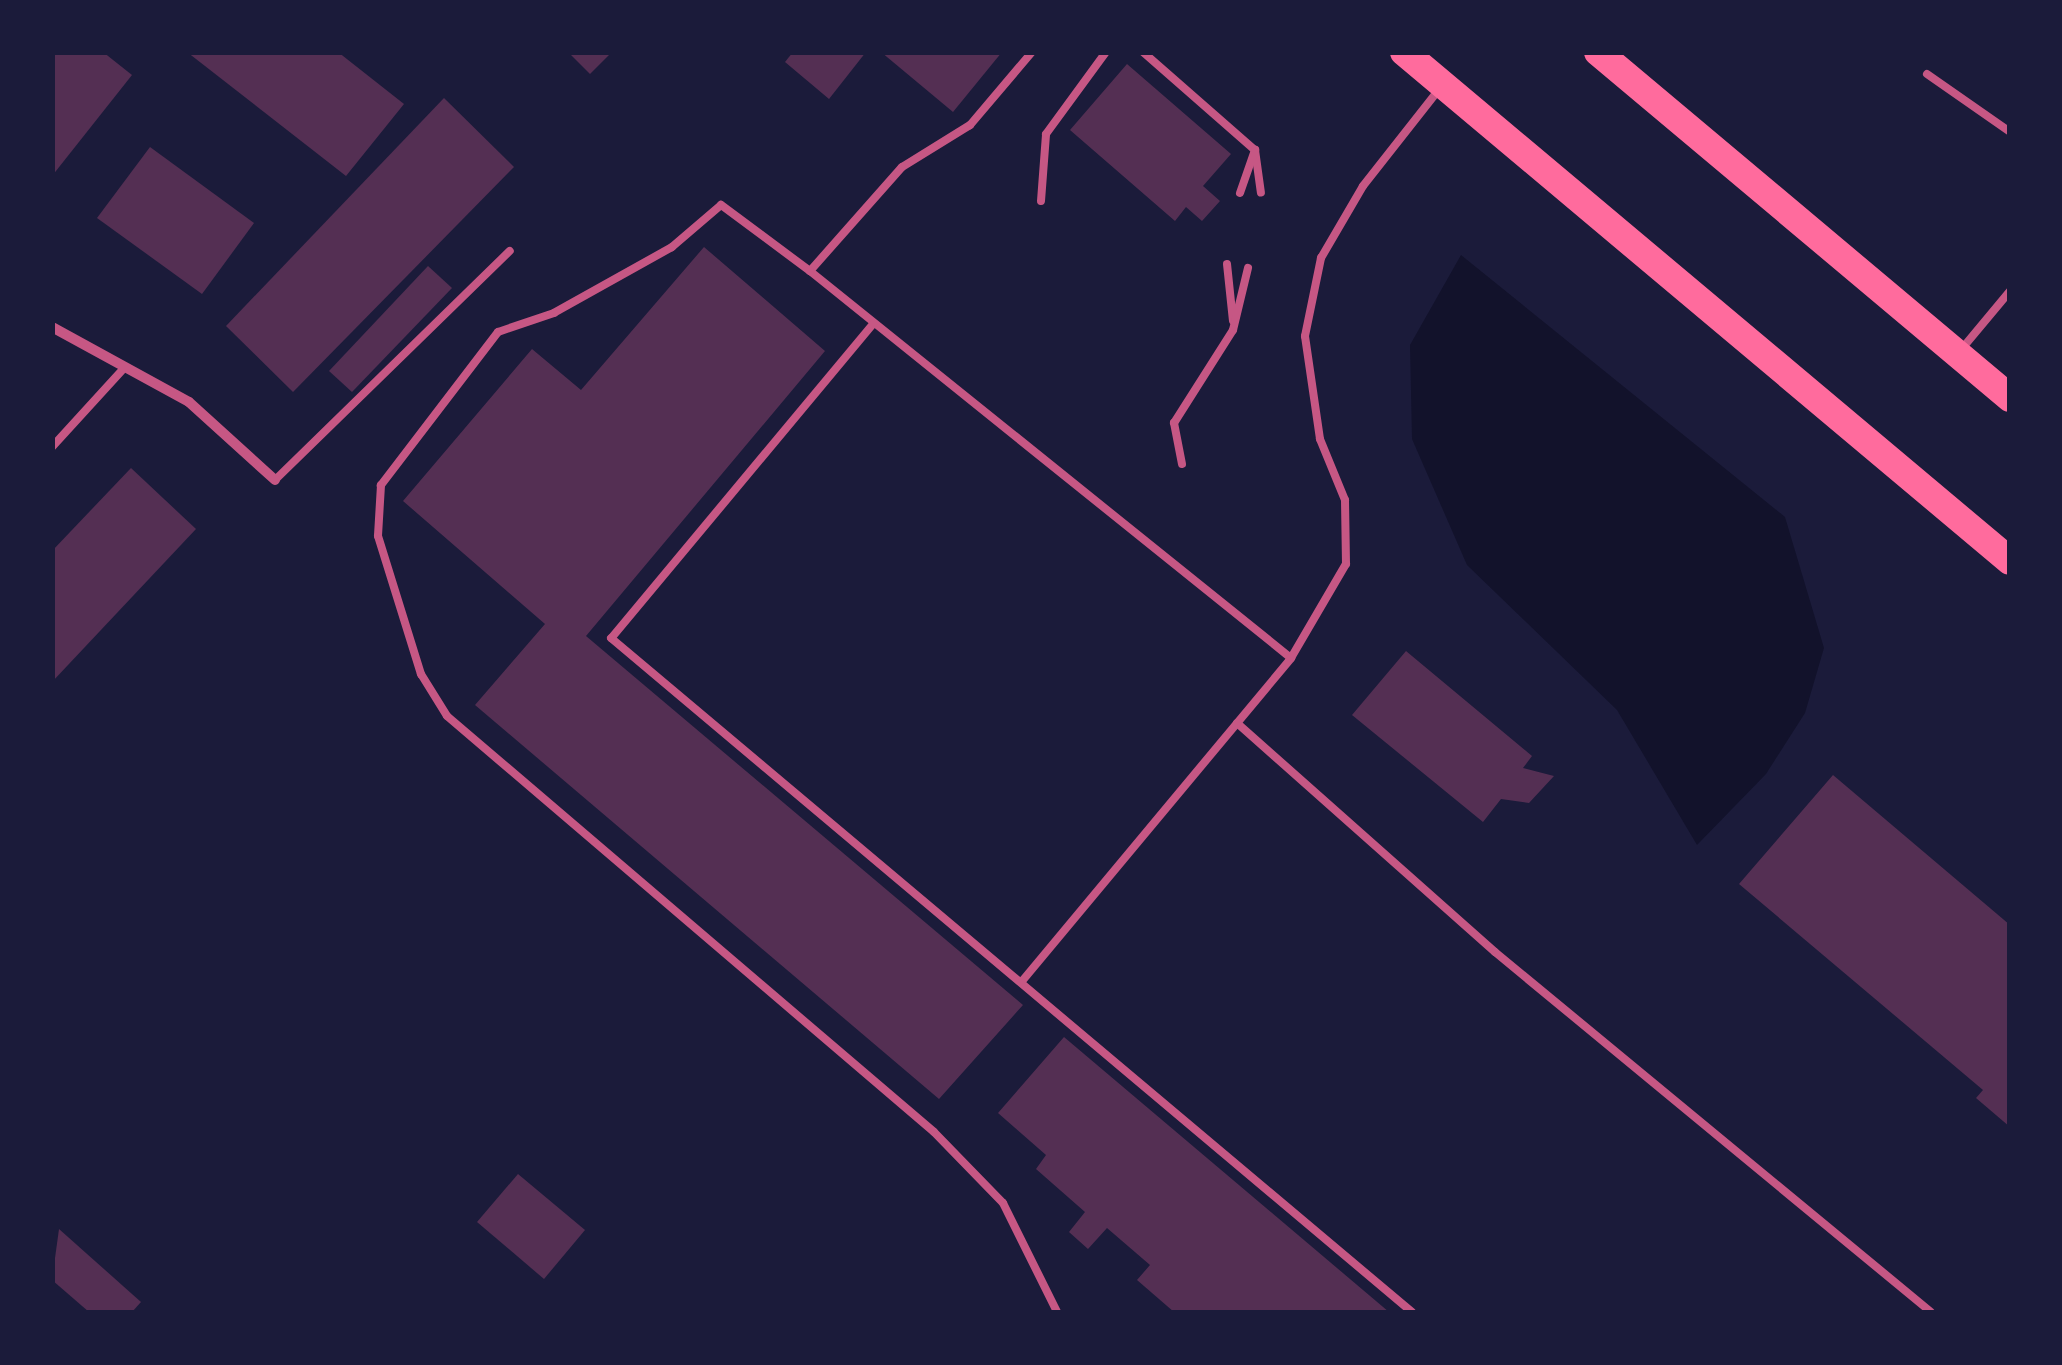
<!DOCTYPE html>
<style>
body{margin:0}
#map{position:relative;width:2062px;height:1365px;overflow:hidden;background:#1b1b3a;font-family:Raleway,sans-serif}
div>[style]{position:absolute}
.water>*{inset:0;background:#12122b}
.building>*{inset:0;background:#542f53}
.service>*{height:8px;margin:-4px;padding:0 4px;transform-origin:4px;border-radius:4px;background:#c65784}
.minor>*{height:10px;margin:-5px;padding:0 5px;transform-origin:5px;border-radius:5px;background:#c65784}
.trunk>*{height:28px;margin:-14px;padding:0 14px;transform-origin:14px;border-radius:14px;background:#ff6b9d}
span{translate:-50% -50%;white-space:nowrap;text-align:center;line-height:1.15;-webkit-text-stroke:8px #1b1b3a;paint-order:stroke}
.frame{position:absolute;inset:0;border:55px solid #1b1b3a;pointer-events:none}
</style>
<div id="map">
<div class="water">
<div style="clip-path:polygon(1461px 255px,1785px 517px,1824px 648px,1805px 713px,1766px 774px,1697px 845px,1617px 710px,1467px 565px,1412px 439px,1410px 345px)"></div>
</div>
<div class="building">
<div style="clip-path:polygon(52px 52px,103px 52px,132px 75px,52px 176px)"></div>
<div style="clip-path:polygon(187px 52px,338px 52px,404px 104px,346px 176px)"></div>
<div style="clip-path:polygon(568px 52px,612px 52px,590px 74px)"></div>
<div style="clip-path:polygon(793px 52px,866px 52px,829px 99px,785px 62px)"></div>
<div style="clip-path:polygon(881px 52px,1002px 52px,953px 112px)"></div>
<div style="clip-path:polygon(1127px 64px,1231px 154px,1203px 186px,1220px 201px,1202px 221px,1186px 207px,1175px 221px,1070px 130px)"></div>
<div style="clip-path:polygon(444px 98px,514px 167px,293px 392px,226px 326px)"></div>
<div style="clip-path:polygon(150px 147px,254px 223px,202px 294px,97px 218px)"></div>
<div style="clip-path:polygon(704px 247px,825px 351px,586px 636px,1023px 1005px,939px 1099px,475px 705px,545px 624px,403px 501px,532px 349px,581px 390px)"></div>
<div style="clip-path:polygon(428px 266px,452px 288px,352px 392px,329px 371px)"></div>
<div style="clip-path:polygon(131px 468px,196px 529px,52px 682px,52px 551px)"></div>
<div style="clip-path:polygon(1406px 651px,1532px 756px,1523px 768px,1554px 776px,1529px 803px,1501px 799px,1483px 822px,1352px 715px)"></div>
<div style="clip-path:polygon(1833px 775px,2010px 925px,2010px 1127px,1976px 1098px,1983px 1090px,1739px 884px)"></div>
<div style="clip-path:polygon(1064px 1037px,1389px 1312px,1174px 1312px,1137px 1280px,1150px 1265px,1107px 1228px,1088px 1249px,1069px 1232px,1085px 1212px,1036px 1169px,1046px 1155px,998px 1113px)"></div>
<div style="clip-path:polygon(518px 1174px,585px 1230px,544px 1279px,477px 1222px)"></div>
<div style="clip-path:polygon(59px 1229px,141px 1302px,132px 1312px,89px 1312px,52px 1280px)"></div>
</div>
<div class="service">
<div style="left:1032px;top:52px;width:96px;rotate:130.3deg"></div>
<div style="left:970px;top:125px;width:80px;rotate:148.3deg"></div>
<div style="left:902px;top:167px;width:139px;rotate:131.5deg"></div>
<div style="left:810px;top:271px;width:617px;rotate:38.82deg"></div>
<div style="left:1143px;top:52px;width:149px;rotate:41.2deg"></div>
<div style="left:1255px;top:150px;width:43px;rotate:82.1deg"></div>
<div style="left:1927px;top:74px;width:101px;rotate:34.9deg"></div>
<div style="left:1240px;top:193px;width:46px;rotate:-70.8deg"></div>
<div style="left:1041px;top:201px;width:67px;rotate:-85.7deg"></div>
<div style="left:1046px;top:134px;width:102px;rotate:-53.8deg"></div>
<div style="left:1227px;top:264px;width:57px;rotate:84deg"></div>
<div style="left:810px;top:271px;width:111px;rotate:-143.4deg"></div>
<div style="left:721px;top:205px;width:65px;rotate:139.4deg"></div>
<div style="left:672px;top:247px;width:135px;rotate:150.8deg"></div>
<div style="left:554px;top:313px;width:59px;rotate:161.3deg"></div>
<div style="left:498px;top:332px;width:193px;rotate:127.4deg"></div>
<div style="left:381px;top:485px;width:51px;rotate:93.4deg"></div>
<div style="left:378px;top:536px;width:145px;rotate:72.7deg"></div>
<div style="left:421px;top:674px;width:49px;rotate:58.2deg"></div>
<div style="left:447px;top:716px;width:640px;rotate:40.5deg"></div>
<div style="left:934px;top:1132px;width:99px;rotate:45.8deg"></div>
<div style="left:1003px;top:1203px;width:122px;rotate:63.6deg"></div>
<div style="left:873px;top:324px;width:409px;rotate:129.8deg"></div>
<div style="left:611px;top:638px;width:1047px;rotate:40.08deg"></div>
<div style="left:1960px;top:351px;width:78px;rotate:-50.2deg"></div>
<div style="left:52px;top:447px;width:108px;rotate:-47.6deg"></div>
<div style="left:1182px;top:464px;width:42px;rotate:-101deg"></div>
<div style="left:1174px;top:423px;width:110px;rotate:-57.6deg"></div>
<div style="left:1233px;top:330px;width:64px;rotate:-76.4deg"></div>
<div style="left:275px;top:480px;width:328px;rotate:-44.3deg"></div>
<div style="left:1237px;top:723px;width:345px;rotate:41.6deg"></div>
<div style="left:1495px;top:952px;width:565px;rotate:39.55deg"></div>
<div style="left:1023px;top:980px;width:419px;rotate:-50.2deg"></div>
<div style="left:1291px;top:658px;width:109px;rotate:-59.7deg"></div>
<div style="left:1346px;top:564px;width:64px;rotate:-90.9deg"></div>
<div style="left:1345px;top:500px;width:66px;rotate:-112.3deg"></div>
<div style="left:1320px;top:439px;width:104px;rotate:-98.3deg"></div>
<div style="left:1305px;top:336px;width:80px;rotate:-78.4deg"></div>
<div style="left:1321px;top:258px;width:83px;rotate:-59.7deg"></div>
<div style="left:1363px;top:186px;width:125px;rotate:-51.8deg"></div>
</div>
<div class="minor">
<div style="left:52px;top:327px;width:156px;rotate:28.7deg"></div>
<div style="left:189px;top:402px;width:116px;rotate:42.2deg"></div>
</div>
<div class="trunk">
<div style="left:1404px;top:52px;width:791px;rotate:40.03deg"></div>
<div style="left:1598px;top:52px;width:538px;rotate:40.02deg"></div>
</div>
<div class="frame"></div>
</div>
